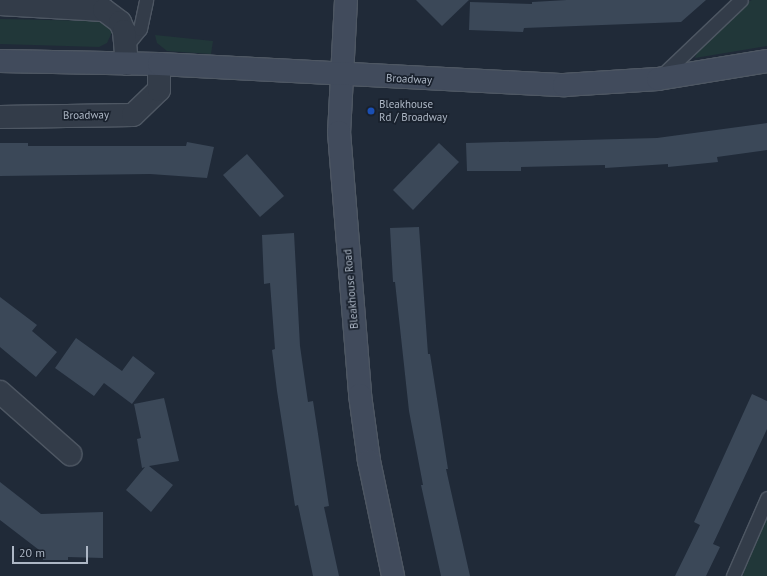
<!DOCTYPE html>
<style>
body{margin:0}
#map{position:relative;width:767px;height:576px;overflow:hidden;background:#202a38;font-family:"PT Sans",sans-serif}
div>[style]{position:absolute}
.green>*{inset:0;background:#213739}
.building>*{inset:0;background:#3b4858}
.roads{filter:drop-shadow(1px 0 #4e5763) drop-shadow(-1px 0 #4e5763) drop-shadow(0 1px #4e5763) drop-shadow(0 -1px #4e5763)}
.lane>*{height:13px;margin:-6.5px;padding:0 6.5px;transform-origin:6.5px;border-radius:6.5px;background:#333c49}
.street>*{height:22px;margin:-11px;padding:0 11px;transform-origin:11px;border-radius:11px;background:#333c49}
.secondary>*{height:22px;margin:-11px;padding:0 11px;transform-origin:11px;border-radius:11px;background:#414b5c}
.dots>*{width:11px;height:11px;translate:-50% -50%;box-sizing:border-box;border:2px solid #19212d;border-radius:50%}
span{translate:-50% -50%;white-space:nowrap;text-align:center;line-height:1.15;-webkit-text-stroke:3.5px #19212d;paint-order:stroke}
.street-label{font-size:11px;color:#adb7c5}
.poi-label{font-size:11px;color:#adb7c5}
.left{translate:0 -50%;text-align:left}
.scale{position:absolute;left:12px;top:546px;width:76px;height:18px;box-sizing:border-box;border:2px solid #adb7c5;border-top:0;padding-left:5px;font-size:12px;line-height:14px;white-space:nowrap;color:#adb7c5;-webkit-text-stroke:3px #19212d;paint-order:stroke}
</style>
<div id="map">
<div class="green">
<div style="clip-path:polygon(752px 0,767px 0,767px 46px,695px 58px,698px 50px,738px 7px)"></div>
<div style="clip-path:polygon(0 19px,99px 21px,114px 28px,107px 43px,99px 47px,0 44px)"></div>
<div style="clip-path:polygon(155px 35px,213px 41px,211px 54px,167px 51px,157px 43px)"></div>
<div style="clip-path:polygon(767px 518px,767px 576px,743px 576px,744px 571px)"></div>
</div>
<div class="building">
<div style="clip-path:polygon(416px 0,469px 0,442px 26px)"></div>
<div style="clip-path:polygon(567px 0,706px 0,681px 22px,524px 28px,523px 32px,469px 30px,470px 2px,532px 4px,532px 2px)"></div>
<div style="clip-path:polygon(767px 123px,767px 150px,717px 157px,718px 162px,668px 167px,668px 164px,605px 168px,605px 165px,521px 167px,521px 171px,467px 171px,466px 143px,657px 138px)"></div>
<div style="clip-path:polygon(187px 142px,214px 147px,207px 178px,150px 174px,0 176px,0 143px,28px 143px,28px 146px,186px 146px)"></div>
<div style="clip-path:polygon(439px 143px,459px 162px,413px 210px,393px 190px)"></div>
<div style="clip-path:polygon(247px 154px,284px 196px,260px 217px,223px 175px)"></div>
<div style="clip-path:polygon(419px 227px,428px 354px,430px 354px,448px 469px,446px 469px,470px 576px,441px 576px,421px 485px,423px 485px,409px 411px,395px 282px,393px 282px,390px 228px)"></div>
<div style="clip-path:polygon(294px 233px,300px 346px,308px 402px,313px 401px,329px 506px,324px 507px,339px 576px,313px 576px,298px 505px,295px 506px,277px 391px,272px 350px,275px 349px,270px 283px,264px 284px,262px 235px)"></div>
<div style="clip-path:polygon(0 297px,37px 325px,32px 331px,57px 352px,36px 377px,0 347px)"></div>
<div style="clip-path:polygon(76px 338px,122px 371px,133px 356px,155px 373px,132px 404px,104px 383px,94px 396px,55px 368px)"></div>
<div style="clip-path:polygon(752px 394px,767px 401px,767px 429px,713px 544px,720px 547px,706px 576px,675px 576px,700px 525px,694px 522px)"></div>
<div style="clip-path:polygon(164px 398px,179px 461px,149px 466px,173px 485px,151px 512px,126px 490px,145px 467px,142px 468px,137px 439px,141px 438px,134px 404px)"></div>
<div style="clip-path:polygon(0 482px,41px 514px,103px 512px,103px 558px,68px 557px,68px 560px,43px 560px,43px 553px,0 520px)"></div>
</div>
<div class="roads">
<div class="lane">
<div style="left:126px;top:46px;width:22px;rotate:-51deg"></div>
<div style="left:140px;top:29px;width:30px;rotate:-78deg"></div>
<div style="left:659px;top:78px;width:113px;rotate:-43.6deg"></div>
<div style="left:733px;top:576px;width:85px;rotate:-66.4deg"></div>
</div>
<div class="street">
<div style="left:0;top:4px;width:104px;rotate:3.3deg"></div>
<div style="left:104px;top:10px;width:20px;rotate:37deg"></div>
<div style="left:120px;top:22px;width:10px;rotate:66deg"></div>
<div style="left:124px;top:31px;width:33px;rotate:85deg"></div>
<div style="left:0;top:117px;width:133px;rotate:-0.9deg"></div>
<div style="left:133px;top:115px;width:36px;rotate:-44deg"></div>
<div style="left:159px;top:90px;width:26px;rotate:-90deg"></div>
<div style="left:0;top:392px;width:94px;rotate:41.5deg"></div>
</div>
<div class="secondary">
<div style="left:346px;top:0;width:132px;rotate:93deg"></div>
<div style="left:339px;top:132px;width:264px;rotate:85.4deg"></div>
<div style="left:360px;top:395px;width:67px;rotate:82.2deg"></div>
<div style="left:369px;top:461px;width:117px;rotate:78.2deg"></div>
<div style="left:0;top:61px;width:159px;rotate:1.1deg"></div>
<div style="left:159px;top:64px;width:406px;rotate:3deg"></div>
<div style="left:564px;top:85px;width:94px;rotate:-3.7deg"></div>
<div style="left:658px;top:79px;width:110px;rotate:-9.4deg"></div>
</div>
</div>
<div class="dots">
<div style="left:371px;top:111px;background:#1a4fb4"></div>
</div>
<div class="street-label">
<span style="left:409px;top:79px;rotate:3deg">Broadway</span>
<span style="left:86px;top:115px;rotate:-1deg">Broadway</span>
<span style="left:351px;top:289px;rotate:-95deg">Bleakhouse Road</span>
</div>
<div class="poi-label">
<span class="left" style="left:379px;top:111px">Bleakhouse<br>Rd / Broadway</span>
</div>
<div class="scale">20 m</div>
</div>
